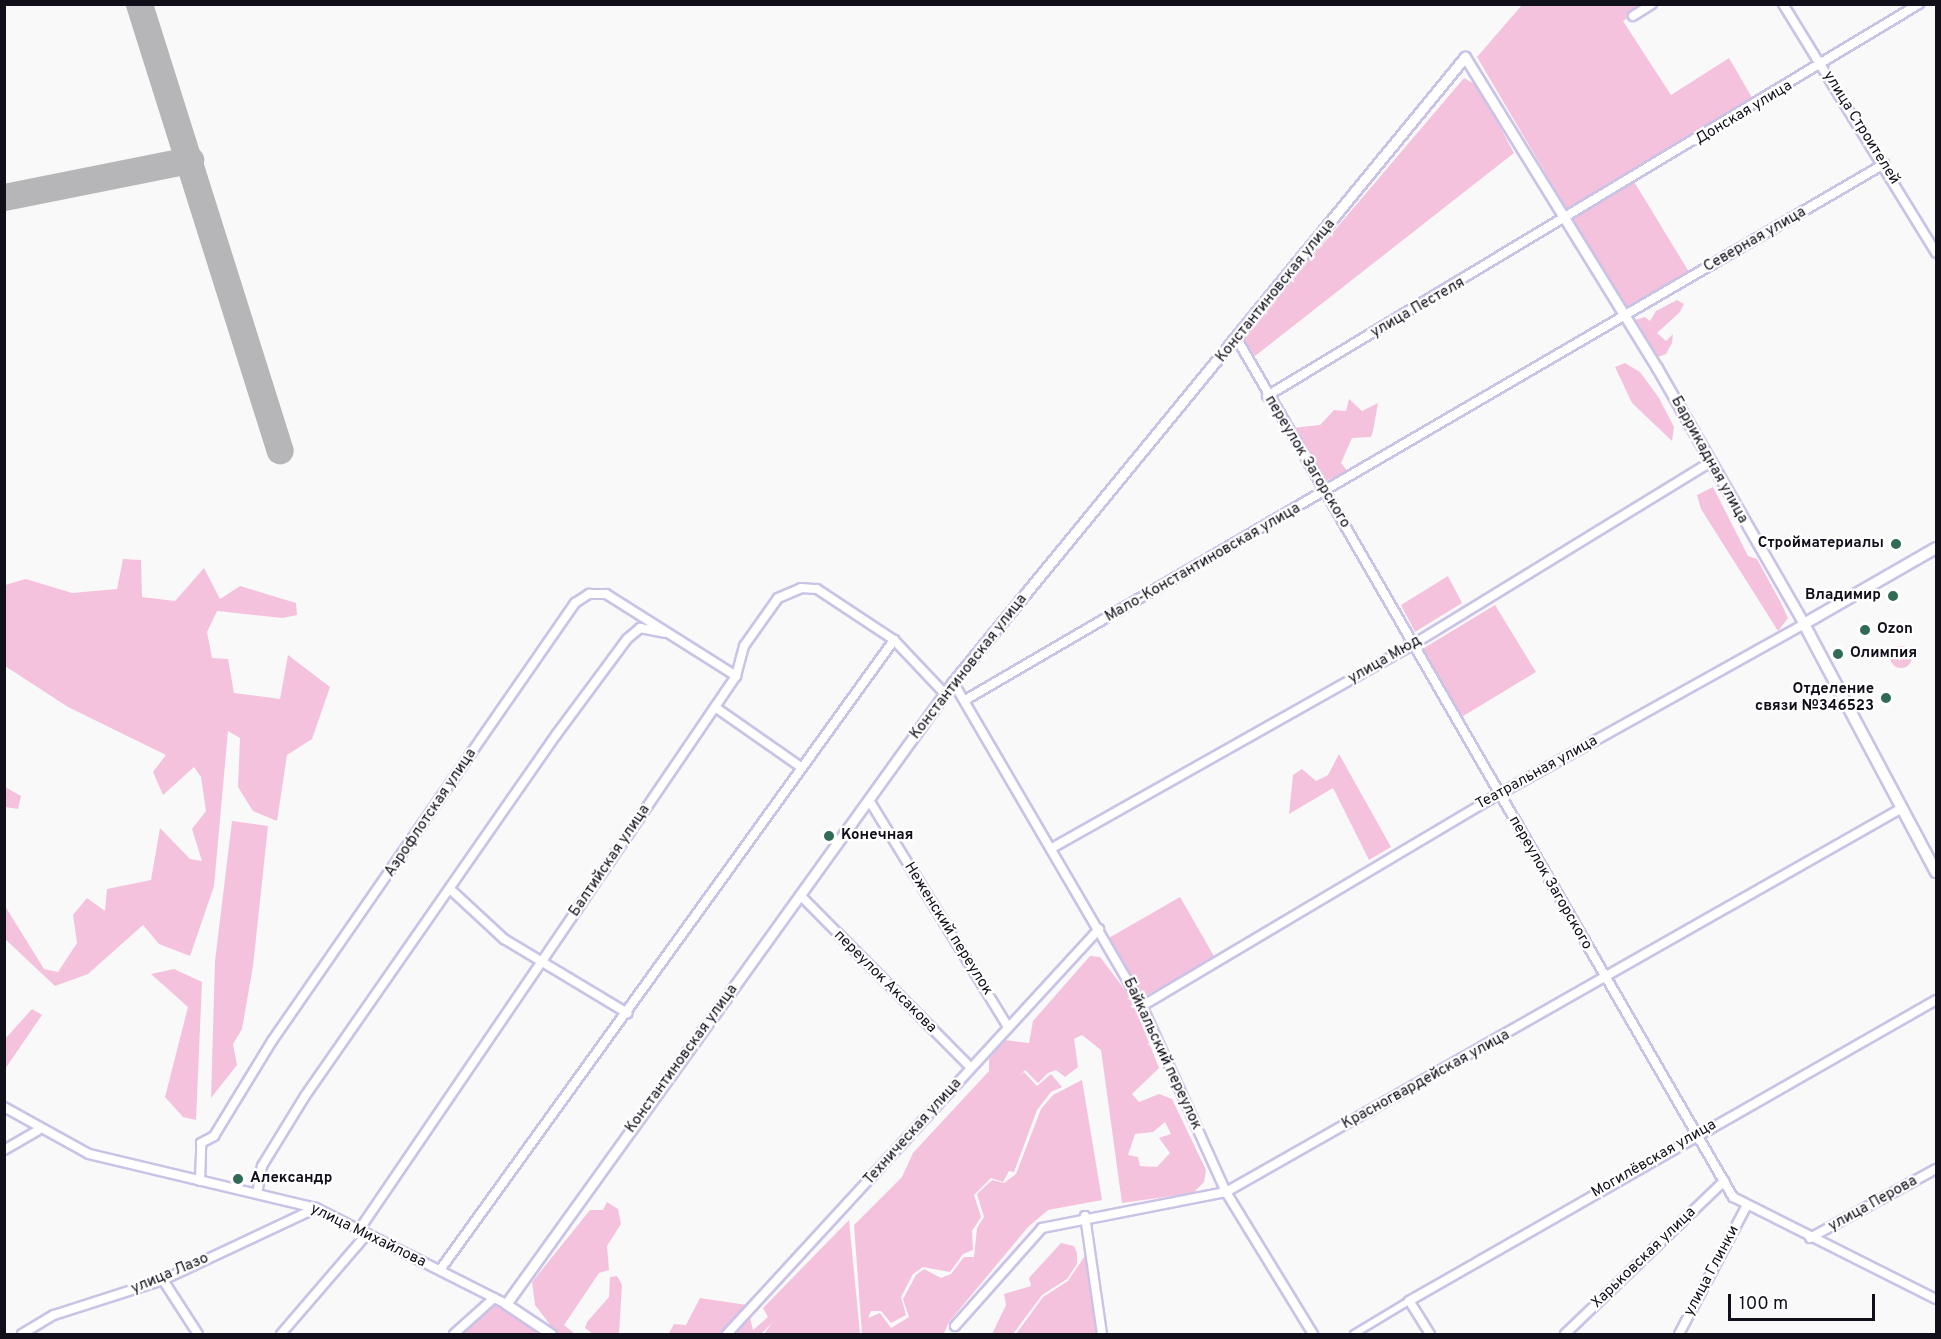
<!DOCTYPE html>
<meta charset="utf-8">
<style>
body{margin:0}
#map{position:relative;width:1941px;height:1339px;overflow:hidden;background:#f9f9f9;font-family:Overpass,sans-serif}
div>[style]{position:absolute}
.green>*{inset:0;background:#f5c2dd}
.round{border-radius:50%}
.taxiway>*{height:27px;margin:-13.5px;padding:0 13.5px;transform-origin:13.5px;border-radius:13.5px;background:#b6b6b8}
.roads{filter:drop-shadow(2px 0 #cac3e6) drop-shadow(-2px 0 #cac3e6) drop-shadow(0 2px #cac3e6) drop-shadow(0 -2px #cac3e6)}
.pedestrian>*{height:6px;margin:-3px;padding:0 3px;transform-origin:3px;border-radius:3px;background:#fff}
.minor>*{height:8px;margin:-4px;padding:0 4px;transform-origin:4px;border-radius:4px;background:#fff}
.tertiary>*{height:9px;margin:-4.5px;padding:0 4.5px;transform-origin:4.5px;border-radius:4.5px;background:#fff}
.secondary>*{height:10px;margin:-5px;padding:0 5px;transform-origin:5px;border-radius:5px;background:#fff}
.dots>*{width:16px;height:16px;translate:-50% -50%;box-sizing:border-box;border:3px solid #fff;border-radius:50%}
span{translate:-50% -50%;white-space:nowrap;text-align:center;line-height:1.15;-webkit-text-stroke:4.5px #fff;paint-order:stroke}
.street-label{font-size:15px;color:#110f1a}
.poi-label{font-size:15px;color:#110f1a;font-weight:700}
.right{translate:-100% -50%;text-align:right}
.left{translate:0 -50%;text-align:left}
.frame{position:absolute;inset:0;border:6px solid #110f1a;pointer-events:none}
.scale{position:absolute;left:1728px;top:1294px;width:147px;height:27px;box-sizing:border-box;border:3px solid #110f1a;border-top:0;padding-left:8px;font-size:18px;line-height:21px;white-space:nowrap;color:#110f1a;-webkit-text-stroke:4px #fff;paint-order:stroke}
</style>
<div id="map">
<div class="green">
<div style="clip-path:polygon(1649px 4px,1623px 21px,1671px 95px,1729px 58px,1754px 101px,1630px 175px,1689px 272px,1626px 310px,1477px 57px,1522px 5px)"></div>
<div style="clip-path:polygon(1464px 78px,1478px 86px,1514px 153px,1255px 356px,1243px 338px)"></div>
<div style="clip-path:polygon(1677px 300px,1684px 304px,1680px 312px,1657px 333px,1666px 341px,1673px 334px,1672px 343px,1666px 354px,1655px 358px,1632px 321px,1645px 317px,1650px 321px,1656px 311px)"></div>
<div style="clip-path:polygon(1625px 363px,1640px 372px,1659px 398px,1674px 427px,1672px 441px,1632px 403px,1615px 367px)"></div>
<div style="clip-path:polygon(1349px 399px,1362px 411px,1378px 403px,1373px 431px,1371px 437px,1352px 438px,1341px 463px,1348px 472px,1323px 482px,1292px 428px,1320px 425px,1334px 410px,1346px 411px)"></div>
<div style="clip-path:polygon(1713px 487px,1748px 556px,1757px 559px,1781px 603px,1788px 618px,1778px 631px,1701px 509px,1697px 495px)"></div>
<div style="clip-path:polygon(123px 559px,141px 560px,142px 597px,175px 601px,204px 568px,220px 599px,240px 586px,296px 603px,297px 615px,283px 618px,217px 611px,207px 632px,212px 658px,228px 659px,234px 693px,280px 699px,288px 655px,330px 687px,312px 739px,287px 755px,277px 821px,253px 811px,238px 787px,240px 738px,228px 731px,214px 886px,190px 956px,159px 944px,143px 925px,88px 974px,55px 986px,5px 939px,5px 906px,44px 969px,58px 972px,77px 943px,73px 915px,87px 898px,105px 911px,107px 889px,151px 880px,160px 828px,190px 859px,202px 861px,192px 829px,206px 811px,201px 777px,194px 767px,163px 795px,153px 772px,166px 755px,68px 707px,5px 666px,5px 585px,26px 579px,72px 593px,117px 589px)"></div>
<div style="clip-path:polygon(1448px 576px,1462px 603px,1415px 632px,1401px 605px)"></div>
<div style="clip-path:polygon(1495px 605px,1536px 672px,1460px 718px,1419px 651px)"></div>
<div class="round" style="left:1890px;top:646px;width:22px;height:22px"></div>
<div style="clip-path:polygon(1339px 754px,1391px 847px,1369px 860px,1333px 788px,1289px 814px,1293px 775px,1302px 769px,1316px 781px,1328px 775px)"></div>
<div style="clip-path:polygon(5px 787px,21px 796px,18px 809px,5px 807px)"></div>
<div style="clip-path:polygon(232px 821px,268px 826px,253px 966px,242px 1029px,233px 1044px,237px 1065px,211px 1098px,215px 961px)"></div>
<div style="clip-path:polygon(1180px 897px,1215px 958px,1145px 996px,1107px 939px)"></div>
<div style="clip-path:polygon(evenodd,1090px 956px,1100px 957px,1132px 999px,1159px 1068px,1132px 1094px,1139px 1102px,1159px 1094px,1172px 1099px,1206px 1170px,1204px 1182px,1193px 1193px,1122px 1203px,1101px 1050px,1082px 1035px,1074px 1039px,1078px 1067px,1065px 1077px,1056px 1070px,1048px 1073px,1038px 1083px,1025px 1070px,1018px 1077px,1024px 1072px,1037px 1086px,1051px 1074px,1062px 1087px,1051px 1092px,1037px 1110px,1014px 1172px,1009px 1171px,1003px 1182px,991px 1178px,974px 1195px,981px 1217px,972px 1231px,973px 1250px,963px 1254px,950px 1272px,923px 1267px,913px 1274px,901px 1297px,906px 1315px,891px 1323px,881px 1311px,871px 1311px,868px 1318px,880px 1313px,891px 1328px,909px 1317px,903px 1299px,916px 1275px,924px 1269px,941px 1278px,951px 1274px,964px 1257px,974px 1257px,977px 1228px,984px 1217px,977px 1194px,992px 1180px,1004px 1183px,1016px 1174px,1041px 1109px,1053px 1095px,1082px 1080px,1102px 1200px,1048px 1210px,1028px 1227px,949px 1322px,944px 1333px,949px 1334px,862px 1334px,854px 1225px,902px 1177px,913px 1153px,989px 1071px,989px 1059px,1005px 1040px,1029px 1043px,1033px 1021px,1090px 956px,1165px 1122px,1171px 1134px,1159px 1138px,1170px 1153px,1157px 1167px,1140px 1166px,1138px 1157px,1128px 1155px,1135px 1134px,1153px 1132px,1165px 1122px)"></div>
<div style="clip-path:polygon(174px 969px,202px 982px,196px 1120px,183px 1117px,165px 1097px,188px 1007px,151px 974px)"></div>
<div style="clip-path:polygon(32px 1009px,42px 1015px,5px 1069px,5px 1039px)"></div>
<div style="clip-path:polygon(607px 1202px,618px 1209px,621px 1224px,607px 1246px,609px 1270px,599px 1273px,564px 1325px,575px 1334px,557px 1334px,535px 1305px,532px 1282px,590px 1210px,603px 1210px)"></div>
<div style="clip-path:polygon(849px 1220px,860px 1334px,764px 1334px,772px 1323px,761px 1334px,669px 1333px,674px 1324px,686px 1325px,700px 1298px,747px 1305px,753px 1330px,768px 1317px,763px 1308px)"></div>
<div style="clip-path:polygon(1061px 1243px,1074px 1246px,1077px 1253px,1077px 1264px,1067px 1279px,1042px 1295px,1013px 1334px,992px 1334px,1006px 1305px,1004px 1294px,1031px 1286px,1029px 1278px)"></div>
<div style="clip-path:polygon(1086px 1254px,1098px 1334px,1016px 1334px,1043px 1297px,1068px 1281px)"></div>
<div style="clip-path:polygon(617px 1276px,622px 1285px,619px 1334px,593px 1334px,585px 1328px,587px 1322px,609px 1297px,610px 1277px)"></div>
<div style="clip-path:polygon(493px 1304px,540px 1334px,461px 1334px)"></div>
</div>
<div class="taxiway">
<div style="left:139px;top:4px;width:468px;rotate:72.5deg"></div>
<div style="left:4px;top:197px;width:190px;rotate:-11.3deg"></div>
</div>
<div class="roads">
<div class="pedestrian">
<div style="left:1354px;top:1334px;width:64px;rotate:-31deg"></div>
</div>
<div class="minor">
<div style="left:1783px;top:4px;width:292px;rotate:58.4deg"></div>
<div style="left:1633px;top:16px;width:22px;rotate:-32deg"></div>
<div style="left:1237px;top:339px;width:991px;rotate:59.97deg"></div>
<div style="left:1733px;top:1197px;width:227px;rotate:26.7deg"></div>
<div style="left:1267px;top:396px;width:761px;rotate:-31.02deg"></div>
<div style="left:953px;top:682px;width:375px;rotate:59.7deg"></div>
<div style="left:1142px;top:1006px;width:204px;rotate:65.7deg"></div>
<div style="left:1226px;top:1192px;width:167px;rotate:58.5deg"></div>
<div style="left:967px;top:699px;width:1062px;rotate:-30.26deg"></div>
<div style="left:715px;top:707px;width:106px;rotate:35deg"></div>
<div style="left:869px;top:800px;width:266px;rotate:58.5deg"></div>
<div style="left:1052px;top:848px;width:413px;rotate:-29.4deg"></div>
<div style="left:1412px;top:645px;width:351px;rotate:-31.5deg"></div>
<div style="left:450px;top:889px;width:74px;rotate:42.8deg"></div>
<div style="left:504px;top:939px;width:144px;rotate:31deg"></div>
<div style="left:800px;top:895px;width:243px;rotate:45.3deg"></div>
<div style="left:1142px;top:1006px;width:415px;rotate:-30.7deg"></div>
<div style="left:1499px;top:794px;width:349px;rotate:-29.1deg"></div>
<div style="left:4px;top:1107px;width:97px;rotate:28.9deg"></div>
<div style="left:89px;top:1154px;width:233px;rotate:13.4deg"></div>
<div style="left:316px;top:1208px;width:213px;rotate:26.8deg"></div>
<div style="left:4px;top:1150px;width:39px;rotate:-30deg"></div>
<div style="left:200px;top:1181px;width:38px;rotate:-88deg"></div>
<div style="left:201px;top:1143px;width:15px;rotate:-28deg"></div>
<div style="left:214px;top:1136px;width:111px;rotate:-58.6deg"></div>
<div style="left:272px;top:1041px;width:533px;rotate:-55.33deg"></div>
<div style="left:575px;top:603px;width:17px;rotate:-33deg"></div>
<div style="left:589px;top:594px;width:17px"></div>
<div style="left:606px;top:594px;width:154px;rotate:32.2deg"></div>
<div style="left:257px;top:1194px;width:28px;rotate:-80deg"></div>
<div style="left:262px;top:1166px;width:82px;rotate:-58.4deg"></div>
<div style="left:305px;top:1096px;width:440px;rotate:-55.2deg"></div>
<div style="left:556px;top:735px;width:119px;rotate:-53.5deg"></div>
<div style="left:627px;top:639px;width:17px;rotate:-40deg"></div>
<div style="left:640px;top:628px;width:25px;rotate:11deg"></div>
<div style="left:1085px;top:1216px;width:119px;rotate:81.8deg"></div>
<div style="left:359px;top:1230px;width:670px;rotate:-55.76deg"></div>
<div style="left:736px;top:676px;width:31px;rotate:-75deg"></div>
<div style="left:744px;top:646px;width:59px;rotate:-54.7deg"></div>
<div style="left:778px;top:598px;width:25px;rotate:-23deg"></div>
<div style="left:801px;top:588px;width:16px;rotate:4deg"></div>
<div style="left:817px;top:589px;width:92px;rotate:33.5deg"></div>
<div style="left:894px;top:640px;width:74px;rotate:46.6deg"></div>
<div style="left:1810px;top:1238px;width:144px;rotate:-28.7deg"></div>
<div style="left:440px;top:1270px;width:777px;rotate:-54.22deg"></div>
<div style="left:163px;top:1280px;width:64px;rotate:57.1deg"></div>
<div style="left:955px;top:1326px;width:131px;rotate:-48.4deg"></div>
<div style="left:1042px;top:1228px;width:187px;rotate:-11.1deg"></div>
<div style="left:1226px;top:1192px;width:777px;rotate:-29.6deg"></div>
<div style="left:22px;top:1334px;width:37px;rotate:-31deg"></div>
<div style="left:54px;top:1315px;width:114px;rotate:-17.8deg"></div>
<div style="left:163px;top:1280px;width:169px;rotate:-25.2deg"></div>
<div style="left:281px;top:1334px;width:132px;rotate:-49.3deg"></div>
<div style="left:454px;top:1334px;width:54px;rotate:-42deg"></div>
<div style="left:727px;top:1334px;width:550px;rotate:-47.43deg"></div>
<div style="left:1430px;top:1334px;width:39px;rotate:-122deg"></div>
<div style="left:1409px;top:1301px;width:607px;rotate:-29.73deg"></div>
<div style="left:1565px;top:1334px;width:221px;rotate:-43.9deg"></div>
<div style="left:1679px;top:1334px;width:144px;rotate:-62.2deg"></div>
</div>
<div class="tertiary">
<div style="left:551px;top:1334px;width:54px;rotate:-146.3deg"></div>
<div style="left:506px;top:1304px;width:766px;rotate:-54.3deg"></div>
<div style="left:953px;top:682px;width:808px;rotate:-50.68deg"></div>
<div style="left:1465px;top:57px;width:365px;rotate:58.3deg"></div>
<div style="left:1657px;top:368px;width:295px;rotate:60.1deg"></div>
</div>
<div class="secondary">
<div style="left:1936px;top:548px;width:152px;rotate:150.1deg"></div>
<div style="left:1804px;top:624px;width:281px;rotate:62deg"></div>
</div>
</div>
<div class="dots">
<div style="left:1896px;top:544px;background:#306b55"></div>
<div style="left:1893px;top:596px;background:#306b55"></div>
<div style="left:1865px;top:630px;background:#306b55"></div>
<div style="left:1838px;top:654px;background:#306b55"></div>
<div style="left:1886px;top:698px;background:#306b55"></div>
<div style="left:829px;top:836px;background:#306b55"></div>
<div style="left:238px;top:1179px;background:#306b55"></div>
</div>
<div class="street-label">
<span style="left:1744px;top:113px;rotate:-31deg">Донская улица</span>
<span style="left:1861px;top:128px;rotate:58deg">улица Строителей</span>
<span style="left:1755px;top:240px;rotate:-30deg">Северная улица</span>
<span style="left:1276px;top:291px;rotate:-51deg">Константиновская улица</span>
<span style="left:1418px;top:308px;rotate:-30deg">улица Пестеля</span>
<span style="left:1709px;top:460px;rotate:61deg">Баррикадная улица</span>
<span style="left:1307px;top:462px;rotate:59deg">переулок Загорского</span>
<span style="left:1203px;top:563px;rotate:-30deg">Мало-Константиновская улица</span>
<span style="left:1385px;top:660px;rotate:-30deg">улица Мюд</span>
<span style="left:969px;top:667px;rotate:-52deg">Константиновская улица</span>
<span style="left:1537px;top:773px;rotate:-29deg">Театральная улица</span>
<span style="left:431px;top:813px;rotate:-56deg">Аэрофлотская улица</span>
<span style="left:610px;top:861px;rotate:-56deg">Балтийская улица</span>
<span style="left:1550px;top:883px;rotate:60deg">переулок Загорского</span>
<span style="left:948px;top:929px;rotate:58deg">Неженский переулок</span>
<span style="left:885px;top:982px;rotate:45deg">переулок Аксакова</span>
<span style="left:1162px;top:1054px;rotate:65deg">Байкальский переулок</span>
<span style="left:682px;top:1059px;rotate:-54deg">Константиновская улица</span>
<span style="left:1426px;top:1080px;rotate:-29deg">Красногвардейская улица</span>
<span style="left:913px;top:1132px;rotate:-48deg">Техническая улица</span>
<span style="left:1654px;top:1159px;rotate:-30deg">Могилёвская улица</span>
<span style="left:1873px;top:1204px;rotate:-29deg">улица Перова</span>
<span style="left:368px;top:1236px;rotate:26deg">улица Михайлова</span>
<span style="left:1644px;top:1258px;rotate:-44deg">Харьковская улица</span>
<span style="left:1712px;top:1271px;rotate:-62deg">улица Глинки</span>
<span style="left:170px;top:1274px;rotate:-23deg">улица Лазо</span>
</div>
<div class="poi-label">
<span class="right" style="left:1884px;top:544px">Стройматериалы</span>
<span class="right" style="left:1881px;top:596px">Владимир</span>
<span class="left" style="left:1877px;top:630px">Ozon</span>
<span class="left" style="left:1850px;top:654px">Олимпия</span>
<span class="right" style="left:1874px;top:698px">Отделение<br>связи №346523</span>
<span class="left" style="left:841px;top:836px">Конечная</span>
<span class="left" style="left:250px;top:1179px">Александр</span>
</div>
<div class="frame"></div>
<div class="scale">100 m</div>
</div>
